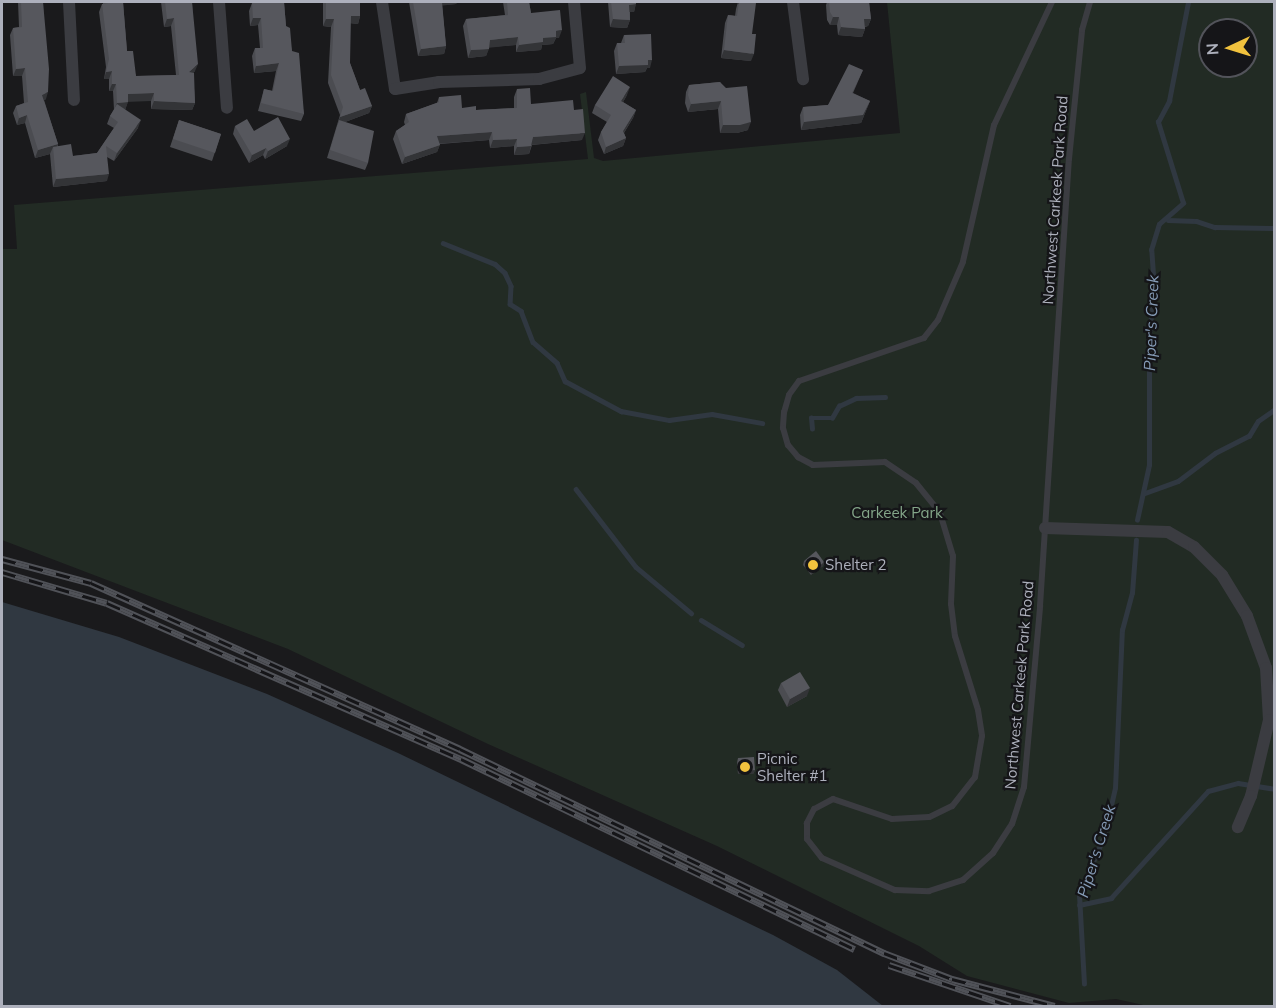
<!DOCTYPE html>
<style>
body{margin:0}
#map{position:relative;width:1276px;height:1008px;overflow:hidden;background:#1a1a1c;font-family:Mulish,sans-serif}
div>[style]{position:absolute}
.green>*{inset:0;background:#222b24}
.water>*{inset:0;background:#303841}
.stream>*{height:4.5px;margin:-2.25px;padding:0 2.25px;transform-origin:2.25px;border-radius:2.25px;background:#303841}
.lane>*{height:6px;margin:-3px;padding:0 3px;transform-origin:3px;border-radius:3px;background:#3b3c41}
.street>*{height:12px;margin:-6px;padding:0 6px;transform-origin:6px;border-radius:6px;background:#3b3c41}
.rail>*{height:7px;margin-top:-3.5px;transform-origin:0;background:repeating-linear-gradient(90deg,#151518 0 14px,#505258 0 28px);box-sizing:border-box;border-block:2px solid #505258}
.wall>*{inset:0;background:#4b4c51}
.shaded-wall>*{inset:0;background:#333437}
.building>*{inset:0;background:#56575d}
.dots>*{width:16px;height:16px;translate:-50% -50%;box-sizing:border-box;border:3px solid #151518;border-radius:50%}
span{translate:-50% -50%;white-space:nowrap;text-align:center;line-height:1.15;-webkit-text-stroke:4.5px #151518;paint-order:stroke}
.street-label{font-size:15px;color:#adb0bc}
.park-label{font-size:15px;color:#84a689}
.poi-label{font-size:15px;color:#adb0bc}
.left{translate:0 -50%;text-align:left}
.water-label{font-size:16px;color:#859bb6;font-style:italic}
.frame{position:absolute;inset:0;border:3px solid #adb0bc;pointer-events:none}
.north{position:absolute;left:1198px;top:18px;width:60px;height:60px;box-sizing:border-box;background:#151518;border:2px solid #52535a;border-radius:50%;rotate:266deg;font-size:16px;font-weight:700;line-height:24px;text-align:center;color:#adb0bc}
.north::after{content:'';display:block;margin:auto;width:21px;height:27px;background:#f1c23e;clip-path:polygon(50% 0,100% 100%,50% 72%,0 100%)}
</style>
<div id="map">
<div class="green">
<div style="clip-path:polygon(evenodd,887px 2px,1274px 2px,1274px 1006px,1148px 1006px,1116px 999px,1069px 1003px,967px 976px,919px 946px,717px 846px,488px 744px,288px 649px,2px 540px,2px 249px,17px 249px,14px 205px,588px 159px,580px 94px,586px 92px,594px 158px,603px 161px,900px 133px,887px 2px,1210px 30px,1246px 30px,1246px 66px,1210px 66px,1210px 30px)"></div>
</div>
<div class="water">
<div style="clip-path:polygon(2px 602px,119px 637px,267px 694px,398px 753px,773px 935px,837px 970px,883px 1006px,2px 1006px)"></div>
</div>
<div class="stream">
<div style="left:1168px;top:220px;width:28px;rotate:2deg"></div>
<div style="left:1196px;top:221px;width:20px;rotate:18deg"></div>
<div style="left:1215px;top:227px;width:59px;rotate:1deg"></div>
<div style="left:443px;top:243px;width:56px;rotate:22deg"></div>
<div style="left:495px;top:264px;width:13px;rotate:42deg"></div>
<div style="left:505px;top:273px;width:14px;rotate:65deg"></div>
<div style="left:511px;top:286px;width:18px;rotate:93deg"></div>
<div style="left:510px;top:304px;width:13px;rotate:32deg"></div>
<div style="left:521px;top:311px;width:33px;rotate:69deg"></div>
<div style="left:533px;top:342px;width:32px;rotate:41deg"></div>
<div style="left:557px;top:363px;width:20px;rotate:66deg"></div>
<div style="left:565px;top:381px;width:64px;rotate:28.2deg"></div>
<div style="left:621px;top:411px;width:49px;rotate:10.6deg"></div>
<div style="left:669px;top:420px;width:43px;rotate:-7.9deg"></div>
<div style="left:712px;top:414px;width:51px;rotate:10.2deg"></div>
<div style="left:812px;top:429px;width:11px;rotate:-95deg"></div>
<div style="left:811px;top:418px;width:21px"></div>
<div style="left:832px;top:418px;width:14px;rotate:-60deg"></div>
<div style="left:839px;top:406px;width:19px;rotate:-25deg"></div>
<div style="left:856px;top:398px;width:29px;rotate:-2deg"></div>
<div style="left:576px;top:489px;width:98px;rotate:52.4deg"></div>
<div style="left:636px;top:567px;width:72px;rotate:39.9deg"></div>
<div style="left:1145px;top:493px;width:35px;rotate:-20deg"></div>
<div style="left:1178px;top:481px;width:46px;rotate:-37.1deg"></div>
<div style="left:1215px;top:453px;width:38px;rotate:-27deg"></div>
<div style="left:1249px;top:436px;width:17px;rotate:-59deg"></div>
<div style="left:1258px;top:421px;width:19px;rotate:-35deg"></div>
<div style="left:1137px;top:520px;width:56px;rotate:-77.7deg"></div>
<div style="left:1149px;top:465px;width:130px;rotate:-90deg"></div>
<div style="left:1149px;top:335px;width:46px;rotate:-83.8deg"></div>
<div style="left:1154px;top:289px;width:39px;rotate:-94deg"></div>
<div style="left:1151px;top:250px;width:27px;rotate:-73deg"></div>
<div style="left:1159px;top:224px;width:32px;rotate:-41deg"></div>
<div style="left:1183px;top:203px;width:85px;rotate:-107.2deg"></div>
<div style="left:1158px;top:122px;width:24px;rotate:-62deg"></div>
<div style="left:1169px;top:101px;width:101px;rotate:-79.1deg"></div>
<div style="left:701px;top:620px;width:48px;rotate:31.4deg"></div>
<div style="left:1079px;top:905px;width:33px;rotate:-12deg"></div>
<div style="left:1111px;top:898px;width:144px;rotate:-47.8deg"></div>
<div style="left:1208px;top:791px;width:31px;rotate:-15deg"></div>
<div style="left:1238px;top:783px;width:36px;rotate:9deg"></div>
<div style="left:1084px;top:984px;width:89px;rotate:-93.2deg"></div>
<div style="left:1079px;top:895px;width:64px;rotate:-67deg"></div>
<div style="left:1104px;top:836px;width:49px;rotate:-77.1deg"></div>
<div style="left:1115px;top:788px;width:158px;rotate:-87.5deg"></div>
<div style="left:1122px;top:630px;width:38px;rotate:-75deg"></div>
<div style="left:1132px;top:593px;width:53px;rotate:-85.7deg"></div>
</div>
<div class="lane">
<div style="left:1052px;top:2px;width:136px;rotate:115.2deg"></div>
<div style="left:994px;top:125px;width:140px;rotate:102.8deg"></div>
<div style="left:963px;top:262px;width:63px;rotate:113.3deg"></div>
<div style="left:938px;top:320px;width:23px;rotate:128deg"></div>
<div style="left:924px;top:338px;width:132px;rotate:161deg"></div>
<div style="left:799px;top:381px;width:17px;rotate:126deg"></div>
<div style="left:789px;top:395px;width:18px;rotate:106deg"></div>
<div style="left:784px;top:412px;width:16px;rotate:94deg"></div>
<div style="left:783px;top:428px;width:18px;rotate:74deg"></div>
<div style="left:788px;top:445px;width:16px;rotate:50deg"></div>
<div style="left:798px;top:457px;width:17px;rotate:28deg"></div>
<div style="left:813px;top:465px;width:72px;rotate:-2.4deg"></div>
<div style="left:885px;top:462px;width:37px;rotate:34deg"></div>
<div style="left:916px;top:483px;width:38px;rotate:51deg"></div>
<div style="left:940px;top:513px;width:45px;rotate:73.2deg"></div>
<div style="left:953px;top:556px;width:48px;rotate:92.4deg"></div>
<div style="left:951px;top:604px;width:32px;rotate:83deg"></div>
<div style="left:955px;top:636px;width:77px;rotate:72.7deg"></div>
<div style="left:978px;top:710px;width:26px;rotate:81deg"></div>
<div style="left:982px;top:736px;width:42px;rotate:99.7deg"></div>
<div style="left:975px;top:777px;width:37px;rotate:128deg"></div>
<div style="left:952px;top:806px;width:25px;rotate:154deg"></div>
<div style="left:929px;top:817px;width:37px;rotate:177deg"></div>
<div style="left:892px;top:819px;width:62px;rotate:-161.3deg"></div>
<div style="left:833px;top:799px;width:21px;rotate:152deg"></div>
<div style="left:814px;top:809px;width:16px;rotate:117deg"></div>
<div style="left:807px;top:823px;width:16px;rotate:90deg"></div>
<div style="left:807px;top:839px;width:24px;rotate:52deg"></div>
<div style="left:822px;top:858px;width:80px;rotate:23.7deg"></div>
<div style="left:895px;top:890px;width:34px;rotate:2deg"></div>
<div style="left:929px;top:891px;width:36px;rotate:-18deg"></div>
<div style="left:963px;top:880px;width:40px;rotate:-42deg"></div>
<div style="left:993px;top:853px;width:35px;rotate:-57deg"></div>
<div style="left:1012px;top:824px;width:39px;rotate:-72deg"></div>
<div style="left:1024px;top:787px;width:182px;rotate:-84.9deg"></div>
<div style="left:1040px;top:606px;width:448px;rotate:-86.3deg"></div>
<div style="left:1069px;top:159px;width:130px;rotate:-84.2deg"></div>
<div style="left:1082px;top:30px;width:29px;rotate:-74deg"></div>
</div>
<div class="street">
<div style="left:69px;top:2px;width:98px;rotate:87.1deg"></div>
<div style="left:219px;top:2px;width:106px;rotate:85.7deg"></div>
<div style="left:382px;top:2px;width:88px;rotate:81.5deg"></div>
<div style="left:395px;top:89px;width:45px;rotate:-9deg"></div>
<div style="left:439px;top:82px;width:100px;rotate:-1.7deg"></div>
<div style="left:539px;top:79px;width:42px;rotate:-15deg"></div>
<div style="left:580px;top:68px;width:66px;rotate:-95.2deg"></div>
<div style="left:793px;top:2px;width:78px;rotate:82.6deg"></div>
<div style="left:1045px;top:528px;width:123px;rotate:1.9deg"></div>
<div style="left:1168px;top:532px;width:30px;rotate:30deg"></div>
<div style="left:1194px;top:547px;width:40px;rotate:45deg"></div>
<div style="left:1222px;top:575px;width:48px;rotate:58.6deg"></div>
<div style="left:1247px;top:616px;width:55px;rotate:69.9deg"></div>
<div style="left:1266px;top:668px;width:52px;rotate:86.7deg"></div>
<div style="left:1269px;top:720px;width:78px;rotate:103.3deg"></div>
<div style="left:1251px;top:796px;width:34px;rotate:113deg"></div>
</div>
<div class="rail">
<div style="left:2px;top:559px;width:92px;rotate:15.1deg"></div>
<div style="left:91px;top:583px;width:405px;rotate:24.2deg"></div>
<div style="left:460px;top:749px;width:471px;rotate:25.7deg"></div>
<div style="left:884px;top:953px;width:73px;rotate:20.9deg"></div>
<div style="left:952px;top:979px;width:106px;rotate:14.7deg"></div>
<div style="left:2px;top:572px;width:109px;rotate:16.4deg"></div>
<div style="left:107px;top:603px;width:387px;rotate:23.8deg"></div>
<div style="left:461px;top:759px;width:437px;rotate:25.8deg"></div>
<div style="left:889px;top:965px;width:128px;rotate:18.7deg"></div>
</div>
<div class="wall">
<div style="clip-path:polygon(18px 2px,43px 2px,46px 99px,44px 100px,58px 144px,58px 146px,73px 156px,97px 153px,114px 128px,107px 124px,110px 116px,114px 110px,113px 91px,109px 91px,109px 79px,104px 79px,106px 67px,99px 12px,102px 4px,103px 4px,103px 2px,123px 2px,127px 51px,136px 76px,176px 75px,171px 26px,164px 27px,161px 2px,192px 2px,195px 71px,193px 73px,195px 103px,192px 110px,151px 109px,151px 101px,128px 101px,125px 110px,138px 128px,114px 161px,107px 157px,107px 181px,53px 187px,50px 154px,35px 158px,25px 123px,17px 125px,13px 113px,16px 106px,24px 103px,22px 76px,13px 76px,10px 35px,13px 28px,19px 27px)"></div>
<div style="clip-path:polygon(257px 2px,284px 2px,286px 26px,292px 51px,304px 114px,301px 121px,258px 111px,264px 89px,272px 91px,276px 71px,254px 73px,252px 56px,255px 48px,260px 48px,258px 25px,250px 26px,249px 11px,252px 3px,257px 3px)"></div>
<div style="clip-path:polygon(323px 2px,360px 2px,360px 16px,358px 24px,350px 23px,350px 63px,360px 90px,372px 106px,369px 113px,345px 122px,368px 163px,365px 170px,327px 158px,340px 115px,328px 83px,331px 27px,323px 26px)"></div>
<div style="clip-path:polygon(409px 2px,457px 2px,456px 4px,442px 5px,446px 46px,444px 54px,418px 56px)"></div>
<div style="clip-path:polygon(503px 2px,529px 2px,531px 13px,559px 38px,556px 38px,553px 44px,542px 45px,541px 50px,516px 52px,516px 45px,489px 47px,486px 56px,468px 58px,463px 26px,466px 19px,505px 15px)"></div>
<div style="clip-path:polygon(608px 2px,636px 2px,634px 12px,630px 12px,630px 20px,627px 28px,610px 27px)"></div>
<div style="clip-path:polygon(738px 2px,752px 34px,751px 61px,721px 58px,725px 23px,728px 15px,735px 16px,736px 9px)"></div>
<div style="clip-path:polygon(827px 2px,869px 2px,871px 19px,868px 26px,865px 27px,865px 29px,862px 37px,838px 35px,837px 25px,830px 25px,827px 20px,826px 5px)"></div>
<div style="clip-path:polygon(624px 35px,650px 68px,647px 68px,645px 72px,616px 74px,614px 51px,617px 43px,621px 43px)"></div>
<div style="clip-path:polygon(863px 70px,853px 93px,870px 101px,861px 123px,801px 130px,800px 115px,803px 107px,828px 105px)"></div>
<div style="clip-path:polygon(720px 82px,748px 130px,737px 133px,720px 133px,718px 109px,688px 112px,685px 103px,686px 92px,689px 85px)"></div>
<div style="clip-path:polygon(517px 89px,531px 104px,574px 110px,582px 140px,532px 145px,529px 154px,514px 155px,514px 146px,490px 148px,489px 140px,440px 144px,437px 152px,402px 164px,393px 139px,396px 131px,405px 125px,404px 122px,406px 114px,437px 103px,439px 97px,462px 108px,476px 110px,514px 108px,514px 97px)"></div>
<div style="clip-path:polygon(627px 95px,623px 102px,636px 110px,633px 118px,624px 133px,626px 138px,623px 146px,604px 154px,598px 140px,601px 132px,607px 122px,592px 113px,595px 105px)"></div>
<div style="clip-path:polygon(179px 120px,221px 134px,212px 161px,170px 147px)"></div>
<div style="clip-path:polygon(235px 126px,287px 146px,265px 159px,263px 155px,249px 163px,233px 134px)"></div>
<div style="clip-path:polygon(804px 561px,824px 562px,823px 566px,811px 575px,803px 565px)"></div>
<div style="clip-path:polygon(781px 683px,807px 696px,787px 707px,778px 690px)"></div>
<div style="clip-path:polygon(738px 758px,755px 770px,753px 774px,738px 774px,737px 762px)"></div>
</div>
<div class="shaded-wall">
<div style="clip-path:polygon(440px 2px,457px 2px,456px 4px,439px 6px)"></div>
<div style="clip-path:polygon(636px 4px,634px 12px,626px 12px,629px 5px)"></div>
<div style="clip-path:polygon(351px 16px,360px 16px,358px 24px,348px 23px)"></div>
<div style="clip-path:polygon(833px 17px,839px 17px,837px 25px,830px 25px)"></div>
<div style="clip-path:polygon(174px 18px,171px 26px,164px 27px,167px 19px)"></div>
<div style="clip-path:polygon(253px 18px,261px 18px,258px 25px,250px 26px)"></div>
<div style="clip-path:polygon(326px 19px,334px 19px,331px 27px,323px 26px)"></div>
<div style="clip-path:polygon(613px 19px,630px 20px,627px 28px,610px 27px)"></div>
<div style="clip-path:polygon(864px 19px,871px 19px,868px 26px,862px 27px)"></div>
<div style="clip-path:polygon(841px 27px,865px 29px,862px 37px,838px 35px)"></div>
<div style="clip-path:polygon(562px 30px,559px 38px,556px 38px,553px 44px,542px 45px,541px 50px,516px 52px,519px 45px,543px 38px,556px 31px)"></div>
<div style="clip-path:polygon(518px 37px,516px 45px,487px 48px,490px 40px)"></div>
<div style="clip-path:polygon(446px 46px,444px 54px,418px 56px,421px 49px)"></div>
<div style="clip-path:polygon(489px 49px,486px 56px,468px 58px,471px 50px)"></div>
<div style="clip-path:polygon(724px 50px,754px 54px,751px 61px,721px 58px)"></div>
<div style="clip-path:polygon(648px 60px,652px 60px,650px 68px,647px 68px,645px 72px,616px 74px,619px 66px)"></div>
<div style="clip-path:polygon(279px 63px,276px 71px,254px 73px,256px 66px)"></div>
<div style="clip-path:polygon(198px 64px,195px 71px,187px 80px,189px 72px)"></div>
<div style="clip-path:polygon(25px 68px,22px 76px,13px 76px,16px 69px)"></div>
<div style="clip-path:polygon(112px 71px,109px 79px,104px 79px,106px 72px)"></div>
<div style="clip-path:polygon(112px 84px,116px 84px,113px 91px,109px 91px)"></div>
<div style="clip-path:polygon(630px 87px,627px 95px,619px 109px,621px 101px)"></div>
<div style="clip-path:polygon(48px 92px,46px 99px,40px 103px,42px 95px)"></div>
<div style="clip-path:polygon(154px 93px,151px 101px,125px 102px,128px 94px)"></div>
<div style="clip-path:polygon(154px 101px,195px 103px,192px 110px,151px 109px)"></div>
<div style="clip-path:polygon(721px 101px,718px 109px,688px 112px,691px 104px)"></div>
<div style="clip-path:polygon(870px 101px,861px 123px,801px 130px,804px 122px)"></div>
<div style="clip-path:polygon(128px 102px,125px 110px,114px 110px,117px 103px)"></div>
<div style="clip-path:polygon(372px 106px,369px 113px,337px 125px,340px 117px)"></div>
<div style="clip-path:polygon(636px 110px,633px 118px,620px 139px,623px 131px)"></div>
<div style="clip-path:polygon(27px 115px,25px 123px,17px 125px,19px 118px)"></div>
<div style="clip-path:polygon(141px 120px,138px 128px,114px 161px,117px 153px)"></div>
<div style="clip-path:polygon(751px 122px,748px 130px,737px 133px,720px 133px,723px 125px)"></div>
<div style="clip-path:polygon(492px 132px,489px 140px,434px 144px,437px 136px)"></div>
<div style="clip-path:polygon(585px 133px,582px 140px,530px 145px,533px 137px)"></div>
<div style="clip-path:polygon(626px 138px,623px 146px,604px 154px,606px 147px)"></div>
<div style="clip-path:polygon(290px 139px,287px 146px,265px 159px,268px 151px)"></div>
<div style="clip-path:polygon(517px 139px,514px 146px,490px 148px,493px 140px)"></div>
<div style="clip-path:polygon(58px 144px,56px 152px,53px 147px,50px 154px,35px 158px,38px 150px)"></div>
<div style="clip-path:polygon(440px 145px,437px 152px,402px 164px,405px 157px)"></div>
<div style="clip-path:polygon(531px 146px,529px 154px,514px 155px,517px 147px)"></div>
<div style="clip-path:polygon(266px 148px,263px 155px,249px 163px,252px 155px)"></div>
<div style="clip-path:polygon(109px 174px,107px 181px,53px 187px,56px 179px)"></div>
<div style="clip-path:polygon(824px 562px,823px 566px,811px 575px,812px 572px)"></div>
<div style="clip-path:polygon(810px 688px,807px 696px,787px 707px,790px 699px)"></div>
<div style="clip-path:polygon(755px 770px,753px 774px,738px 774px,739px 771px)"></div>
</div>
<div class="building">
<div style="clip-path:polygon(21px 2px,43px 2px,49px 69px,48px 92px,42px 95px,58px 144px,38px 150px,27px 115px,19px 118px,16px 106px,28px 102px,25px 68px,16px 69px,13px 28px,22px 27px)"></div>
<div style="clip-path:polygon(107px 2px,123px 2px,127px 51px,133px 51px,136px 76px,179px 75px,174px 18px,167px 19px,165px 2px,192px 2px,198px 64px,189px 72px,194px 73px,195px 103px,154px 101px,154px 93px,128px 94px,128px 102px,117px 103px,116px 84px,112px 84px,112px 71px,106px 72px,109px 59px,102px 4px,108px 3px)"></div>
<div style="clip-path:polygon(260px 2px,284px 2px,286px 26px,290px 28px,292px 51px,299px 53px,304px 114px,261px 103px,264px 89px,273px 91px,279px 63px,256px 66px,255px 48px,263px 48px,261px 18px,253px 18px,252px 3px,261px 3px)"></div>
<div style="clip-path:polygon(326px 2px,360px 2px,360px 16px,351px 16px,350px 63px,360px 90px,365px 88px,372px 106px,340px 117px,343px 107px,331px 75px,334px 19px,326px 19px)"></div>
<div style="clip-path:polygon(413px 2px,442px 2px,446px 46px,421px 49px)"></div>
<div style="clip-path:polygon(507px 2px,529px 2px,531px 13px,560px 10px,562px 30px,556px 31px,556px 37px,543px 38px,543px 42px,519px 45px,518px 37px,490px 40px,489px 49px,471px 50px,466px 19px,508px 15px)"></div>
<div style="clip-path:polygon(611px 2px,636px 2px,636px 4px,629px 5px,630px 20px,613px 19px)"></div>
<div style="clip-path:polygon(739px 2px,756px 3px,752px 34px,756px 34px,754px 54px,724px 50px,728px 15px,737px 16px)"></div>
<div style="clip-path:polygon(829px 2px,869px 2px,871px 19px,864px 19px,865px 29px,841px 27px,839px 17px,833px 17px,830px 12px)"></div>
<div style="clip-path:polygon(651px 34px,652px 60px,648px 60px,648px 65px,619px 66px,617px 43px,625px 43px,624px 35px)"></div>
<div style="clip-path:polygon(849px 64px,863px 70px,852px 93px,870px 101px,863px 115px,804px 122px,803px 107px,828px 105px)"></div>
<div style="clip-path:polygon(613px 76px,630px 87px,621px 101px,636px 110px,623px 131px,626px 138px,606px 147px,601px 132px,611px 115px,595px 105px)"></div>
<div style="clip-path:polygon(720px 82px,726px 88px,747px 86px,751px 122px,740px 125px,723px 125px,721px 101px,691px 104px,688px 95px,689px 85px)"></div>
<div style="clip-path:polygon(530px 88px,531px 104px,573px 100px,574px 110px,583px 109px,585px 133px,533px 137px,531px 146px,517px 147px,517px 139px,493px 140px,492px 132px,437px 136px,440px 145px,405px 157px,396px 131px,409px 122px,406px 114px,439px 102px,439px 97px,461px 95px,462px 108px,476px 106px,476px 110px,517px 108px,517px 89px)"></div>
<div style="clip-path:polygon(117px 104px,141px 120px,117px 153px,106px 146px,109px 174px,56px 179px,53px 147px,71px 144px,73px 156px,97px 153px,118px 122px,110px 116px)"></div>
<div style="clip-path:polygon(278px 117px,290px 139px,268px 151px,266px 148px,252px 155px,235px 126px,247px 119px,254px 131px)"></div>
<div style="clip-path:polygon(179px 120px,221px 134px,215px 153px,173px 139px)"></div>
<div style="clip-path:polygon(339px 120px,374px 131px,368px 163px,330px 150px)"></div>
<div style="clip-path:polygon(816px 551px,824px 562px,812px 572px,804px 561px)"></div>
<div style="clip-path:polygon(800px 672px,810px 688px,790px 699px,781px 683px)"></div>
<div style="clip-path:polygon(754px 757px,755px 770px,739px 771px,738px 758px)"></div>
</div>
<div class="dots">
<div style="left:813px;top:565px;background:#f1c23e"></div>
<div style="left:745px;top:767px;background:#f1c23e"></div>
</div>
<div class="street-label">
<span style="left:1055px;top:200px;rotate:-86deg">Northwest Carkeek Park Road</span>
<span style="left:1019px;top:685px;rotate:-85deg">Northwest Carkeek Park Road</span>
</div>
<div class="park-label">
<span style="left:897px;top:513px">Carkeek Park</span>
</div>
<div class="poi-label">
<span class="left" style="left:825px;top:565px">Shelter 2</span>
<span class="left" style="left:757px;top:767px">Picnic<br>Shelter #1</span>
</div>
<div class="water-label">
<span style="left:1151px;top:323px;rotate:-88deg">Piper's Creek</span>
<span style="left:1096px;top:851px;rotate:-73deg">Piper's Creek</span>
</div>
<div class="frame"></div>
<div class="north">N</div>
</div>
